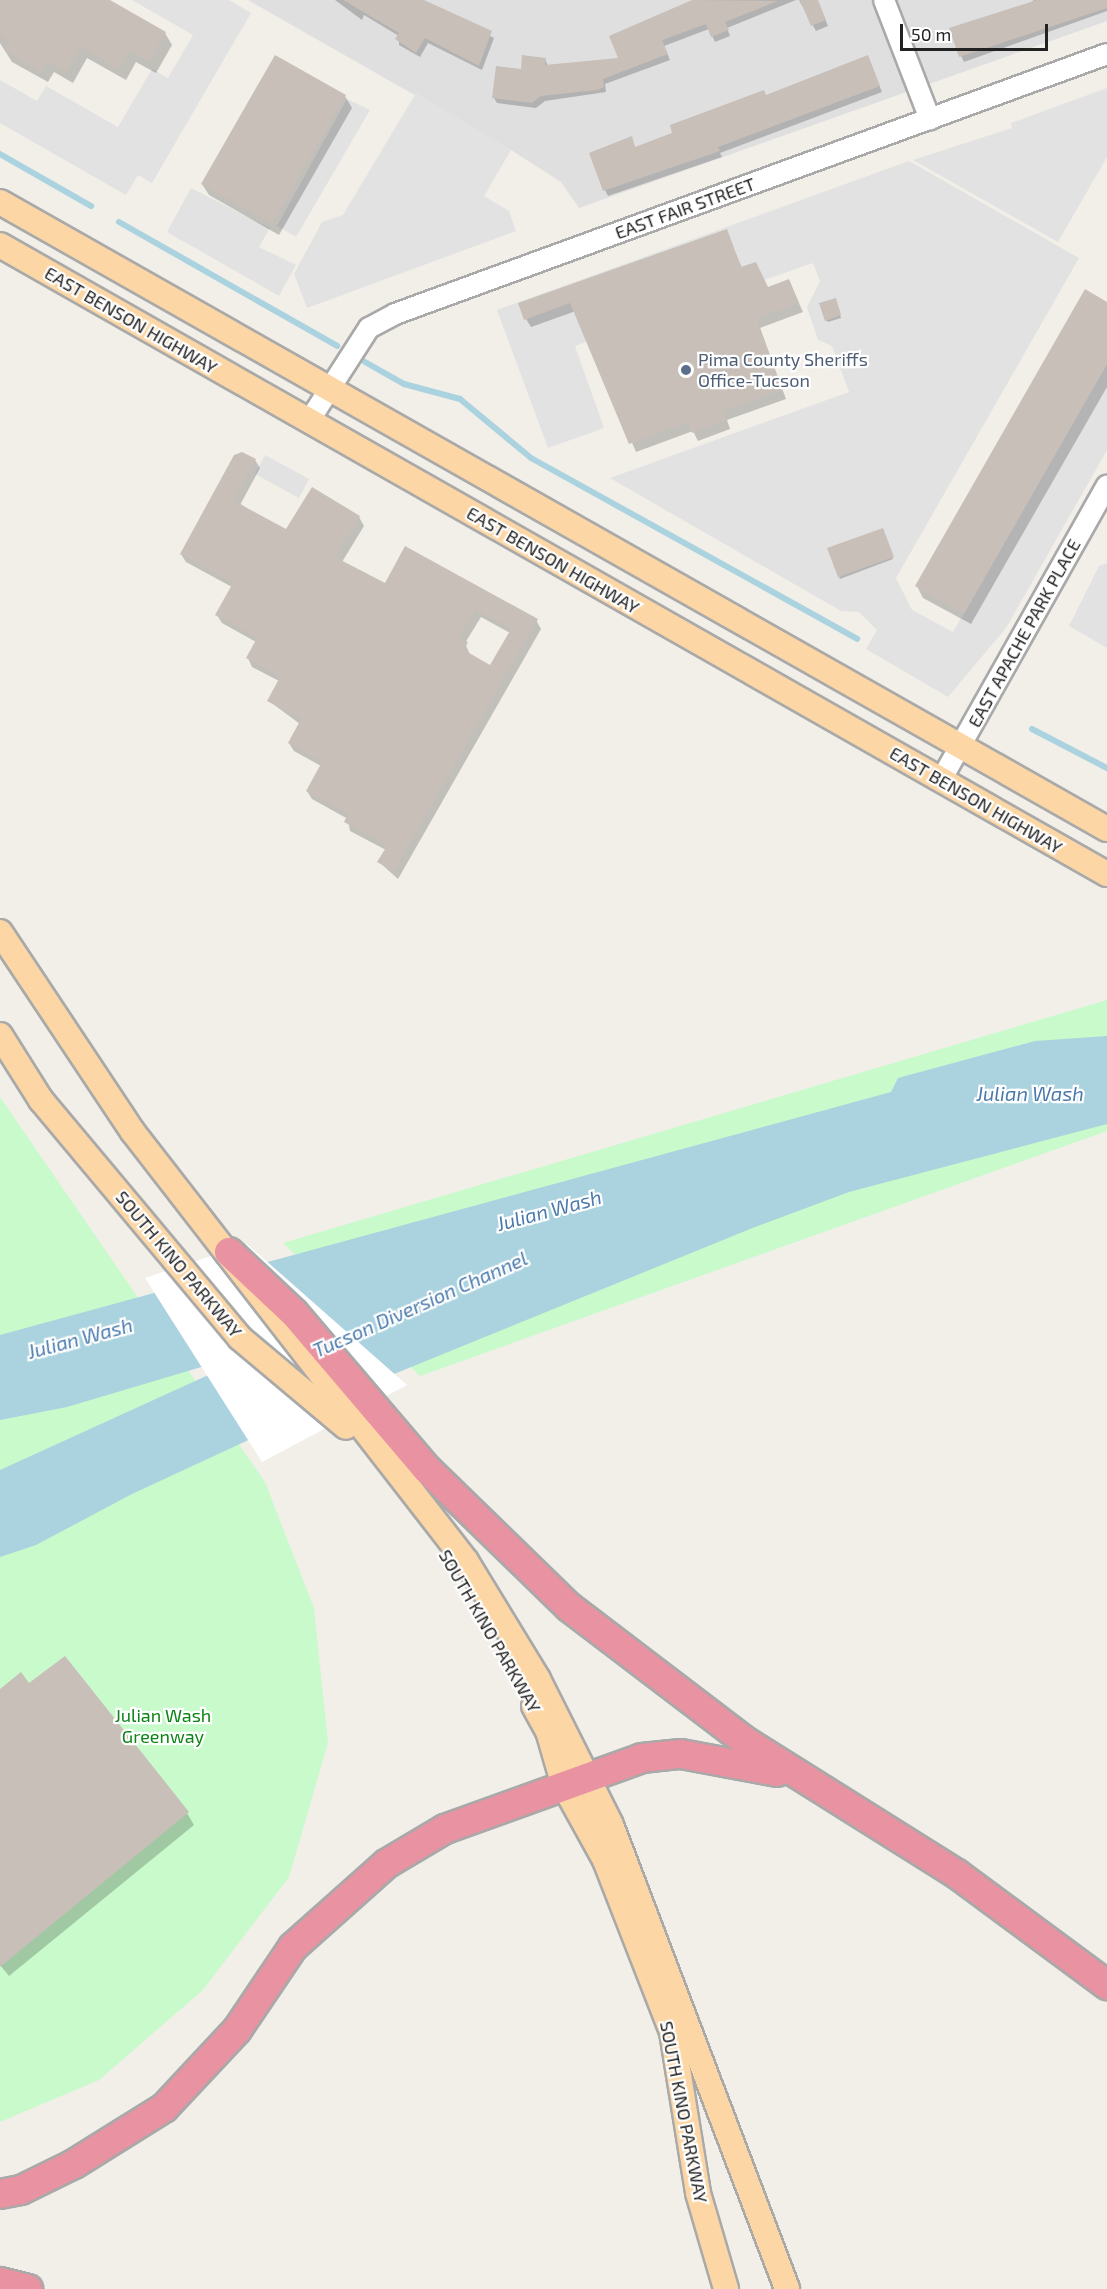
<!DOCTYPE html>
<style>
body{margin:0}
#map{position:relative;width:1107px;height:2289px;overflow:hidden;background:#f2efe9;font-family:"Exo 2",sans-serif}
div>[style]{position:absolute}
.residential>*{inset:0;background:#e0dfdf}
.park>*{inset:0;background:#c8facc}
.parking>*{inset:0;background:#e2e2e2}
.water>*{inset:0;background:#aad3df}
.pier>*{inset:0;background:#fff}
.shadow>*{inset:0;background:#0003}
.stream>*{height:6px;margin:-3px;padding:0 3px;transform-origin:3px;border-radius:3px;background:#aad3df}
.building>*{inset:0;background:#c7bfb8}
.roads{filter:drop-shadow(2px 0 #a9a9a9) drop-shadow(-2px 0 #a9a9a9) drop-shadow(0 2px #a9a9a9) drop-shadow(0 -2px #a9a9a9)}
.minor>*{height:20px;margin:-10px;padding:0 10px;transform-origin:10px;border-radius:10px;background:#fff}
.major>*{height:24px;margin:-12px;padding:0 12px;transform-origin:12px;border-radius:12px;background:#fcd6a4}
.highway>*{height:28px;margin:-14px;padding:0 14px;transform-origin:14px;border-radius:14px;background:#e892a2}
.dots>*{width:16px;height:16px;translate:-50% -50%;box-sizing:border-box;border:3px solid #fff;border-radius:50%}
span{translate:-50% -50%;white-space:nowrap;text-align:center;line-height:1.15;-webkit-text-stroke:4.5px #fff;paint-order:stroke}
.street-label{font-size:18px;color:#222}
.service-label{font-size:18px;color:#4e5e75}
.left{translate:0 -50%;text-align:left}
.park-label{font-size:18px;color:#0c8416}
.water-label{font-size:20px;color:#4a7aab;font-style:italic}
.scale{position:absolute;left:900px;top:24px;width:148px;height:27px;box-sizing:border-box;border:3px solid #222;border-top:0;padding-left:8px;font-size:18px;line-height:21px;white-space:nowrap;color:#222;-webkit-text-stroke:4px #fff;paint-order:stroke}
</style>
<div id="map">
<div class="residential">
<div style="clip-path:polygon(248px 0,1107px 0,1107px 21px,579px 208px,561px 182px,511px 150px)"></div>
</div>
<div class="park">
<div style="clip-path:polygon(1107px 1000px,1107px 1131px,420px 1376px,283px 1243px)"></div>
<div style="clip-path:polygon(0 1097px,265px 1482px,314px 1608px,328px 1743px,289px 1877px,203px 1990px,99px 2080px,0 2122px)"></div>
</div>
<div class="parking">
<div style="clip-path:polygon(132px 0,229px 0,251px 13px,152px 183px,138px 175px,126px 195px,0 123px,0 80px,37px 101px,46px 86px,118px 127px,152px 69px,168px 78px,193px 35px)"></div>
<div style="clip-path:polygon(1107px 88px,1107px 157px,1058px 242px,913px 160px,1012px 128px,1011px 123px)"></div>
<div style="clip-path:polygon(416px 93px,511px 150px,484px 196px,509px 211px,516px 231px,307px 308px,294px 274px,322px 222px,343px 215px)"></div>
<div style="clip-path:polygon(347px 99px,370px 110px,296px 237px,277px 226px)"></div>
<div style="clip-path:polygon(909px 161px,1079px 258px,896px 578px,912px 610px,953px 632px,1107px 364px,1107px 450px,1006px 628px,948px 697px,866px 649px,877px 630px,859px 612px,841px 611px,610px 478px,849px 392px,832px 346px,818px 340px,807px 307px,820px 281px,813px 263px,575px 346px,604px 428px,548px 448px,497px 310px)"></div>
<div style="clip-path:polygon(191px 188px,270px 228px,259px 247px,296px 265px,279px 296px,167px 232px)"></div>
<div style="clip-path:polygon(265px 455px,309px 479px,299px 498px,255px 474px)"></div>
<div style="clip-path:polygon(1107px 563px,1107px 648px,1069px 626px,1099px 566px)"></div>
</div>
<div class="water">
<div style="clip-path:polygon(1107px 1036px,1107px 1124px,849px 1192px,755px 1227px,367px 1385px,132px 1494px,36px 1545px,0 1557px,0 1470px,272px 1346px,67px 1407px,0 1420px,0 1335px,891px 1092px,898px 1078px,1035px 1041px)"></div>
</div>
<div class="pier">
<div style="clip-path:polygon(247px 1244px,407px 1385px,262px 1462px,145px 1278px)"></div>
</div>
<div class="shadow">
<div style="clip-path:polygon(0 0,107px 0,165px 33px,172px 45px,156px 73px,136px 62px,126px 80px,87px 58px,73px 83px,54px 72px,48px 82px,12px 62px,0 43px)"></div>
<div style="clip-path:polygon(335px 0,421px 0,494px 38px,482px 70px,428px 43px,420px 57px,399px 45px,399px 36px,364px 15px,362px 20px)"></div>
<div style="clip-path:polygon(703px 0,796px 0,727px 28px,730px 36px,715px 42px,709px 29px,664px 46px,670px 60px,605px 84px,606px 92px,545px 101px,536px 108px,497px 103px,494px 98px,522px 70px,545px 59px,548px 66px,620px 59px,611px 37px)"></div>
<div style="clip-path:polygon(799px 0,817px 0,828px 26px,816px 31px)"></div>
<div style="clip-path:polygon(1034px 0,1107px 0,1107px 11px,964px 62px,961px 56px)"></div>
<div style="clip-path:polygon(868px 56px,882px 92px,720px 153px,722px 157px,608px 196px,605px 190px,631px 138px,635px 148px)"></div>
<div style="clip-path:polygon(345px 96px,352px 108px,279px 235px,209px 195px,202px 184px)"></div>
<div style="clip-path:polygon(726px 231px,742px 268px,768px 289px,789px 281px,803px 312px,760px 328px,786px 399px,727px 420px,730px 429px,698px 441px,693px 431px,636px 452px,576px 311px,531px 327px,526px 319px)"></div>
<div style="clip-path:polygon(836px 302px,841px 318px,828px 322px,826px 320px)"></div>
<div style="clip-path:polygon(1107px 304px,1107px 387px,971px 624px,923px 598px,917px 586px)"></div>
<div style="clip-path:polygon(evenodd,255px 460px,260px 468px,240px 505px,287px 531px,359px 517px,364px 526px,342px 562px,385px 585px,536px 620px,541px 629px,398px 879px,379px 862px,386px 850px,350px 831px,348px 819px,312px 799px,307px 791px,321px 766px,294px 751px,289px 743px,300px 724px,269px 701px,279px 681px,252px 667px,248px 658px,256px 642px,222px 623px,217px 615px,232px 587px,186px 562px,181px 554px,255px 460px,481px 617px,510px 633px,491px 667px,470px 655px,465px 643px,481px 617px)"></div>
<div style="clip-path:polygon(883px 532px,893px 559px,840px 579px,839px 577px)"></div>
<div style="clip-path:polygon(28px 1685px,187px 1813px,194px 1825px,9px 1976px,0 1965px,0 1691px)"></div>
</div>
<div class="stream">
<div style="left:0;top:154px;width:105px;rotate:29.7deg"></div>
<div style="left:119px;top:222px;width:251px;rotate:29.6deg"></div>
<div style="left:365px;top:362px;width:45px;rotate:29.4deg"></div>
<div style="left:404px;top:384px;width:58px;rotate:15deg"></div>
<div style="left:460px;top:399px;width:92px;rotate:39.7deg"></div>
<div style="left:531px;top:458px;width:373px;rotate:29deg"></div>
<div style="left:1032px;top:729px;width:85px;rotate:27.5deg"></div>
</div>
<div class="building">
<div style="clip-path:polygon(0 0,110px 0,166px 32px,149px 62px,130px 51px,119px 70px,81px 47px,66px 72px,47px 61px,41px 72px,4px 50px,9px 41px,0 36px)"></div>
<div style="clip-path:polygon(343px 0,424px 0,492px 31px,479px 66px,425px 38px,416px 53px,395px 39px,399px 33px)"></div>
<div style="clip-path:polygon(692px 0,778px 1px,725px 22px,729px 30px,711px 37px,706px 24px,662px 40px,668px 54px,603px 79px,604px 87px,597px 90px,541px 96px,532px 103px,492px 98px,496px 66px,521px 69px,522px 55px,546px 58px,545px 65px,618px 58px,609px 36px)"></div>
<div style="clip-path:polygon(800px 0,818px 0,826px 20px,811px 26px)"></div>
<div style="clip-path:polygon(1037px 0,1107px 0,1107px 8px,959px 57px,949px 28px)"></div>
<div style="clip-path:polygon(275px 55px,346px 95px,272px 224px,201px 184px)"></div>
<div style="clip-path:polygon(868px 55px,880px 86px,718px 147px,720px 151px,603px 191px,589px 153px,632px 136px,635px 147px,672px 133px,670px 125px,764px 90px,766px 95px)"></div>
<div style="clip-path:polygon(727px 229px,741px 267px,756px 262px,768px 287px,789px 279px,799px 303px,757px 319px,782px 390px,723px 411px,726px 420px,692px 433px,689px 422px,629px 444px,570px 303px,524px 320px,518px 303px)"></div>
<div style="clip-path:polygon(1085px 289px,1107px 302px,1107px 364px,964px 614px,915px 586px)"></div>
<div style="clip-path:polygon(836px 298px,841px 315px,825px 321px,819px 303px)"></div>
<div style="clip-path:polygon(evenodd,242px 452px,256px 459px,234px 500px,247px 508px,286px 529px,312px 487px,360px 516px,335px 557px,385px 583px,405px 546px,538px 619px,394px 871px,377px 862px,387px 846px,344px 822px,348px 814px,306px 791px,322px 762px,288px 743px,301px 719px,267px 701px,280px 677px,246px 658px,257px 638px,215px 615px,233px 583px,180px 554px,234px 455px,242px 452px,476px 610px,511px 629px,490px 665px,464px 650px,468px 642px,459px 638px,476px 610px)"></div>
<div style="clip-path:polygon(883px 528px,894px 557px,838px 577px,827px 548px)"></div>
<div style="clip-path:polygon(65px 1656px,189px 1812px,0 1967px,0 1689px,21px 1672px,29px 1683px)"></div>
</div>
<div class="roads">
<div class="minor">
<div style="left:884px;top:0;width:128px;rotate:68.9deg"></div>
<div style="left:309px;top:421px;width:111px;rotate:-57.2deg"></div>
<div style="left:369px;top:328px;width:30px;rotate:-28deg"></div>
<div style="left:395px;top:314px;width:758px;rotate:-20.06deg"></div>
<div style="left:941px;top:780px;width:338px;rotate:-60.6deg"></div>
</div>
<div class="major">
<div style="left:0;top:202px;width:1272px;rotate:29.53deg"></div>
<div style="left:0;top:245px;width:1273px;rotate:29.61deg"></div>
<div style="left:0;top:932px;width:240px;rotate:56.4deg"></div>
<div style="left:133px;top:1132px;width:543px;rotate:52.18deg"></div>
<div style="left:466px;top:1561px;width:138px;rotate:58.6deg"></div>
<div style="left:538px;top:1679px;width:163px;rotate:63.4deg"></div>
<div style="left:611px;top:1825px;width:496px;rotate:69.2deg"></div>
<div style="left:0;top:1035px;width:77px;rotate:57.8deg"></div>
<div style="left:41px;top:1100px;width:310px;rotate:50.1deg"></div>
<div style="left:240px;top:1338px;width:138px;rotate:40deg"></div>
<div style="left:534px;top:1706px;width:29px;rotate:61deg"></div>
<div style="left:548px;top:1731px;width:57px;rotate:73.8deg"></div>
<div style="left:564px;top:1786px;width:85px;rotate:61deg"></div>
<div style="left:605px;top:1860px;width:185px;rotate:68.7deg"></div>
<div style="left:672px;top:2032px;width:163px;rotate:80.8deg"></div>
<div style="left:698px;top:2193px;width:100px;rotate:73.7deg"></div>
</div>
<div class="highway">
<div style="left:229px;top:1252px;width:89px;rotate:43.2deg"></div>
<div style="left:294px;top:1313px;width:205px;rotate:49.6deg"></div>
<div style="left:427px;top:1469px;width:198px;rotate:44.2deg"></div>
<div style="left:569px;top:1607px;width:221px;rotate:37.3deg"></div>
<div style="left:745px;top:1741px;width:250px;rotate:32.1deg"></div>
<div style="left:957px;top:1874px;width:187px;rotate:36.5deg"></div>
<div style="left:0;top:2194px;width:21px;rotate:-11deg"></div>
<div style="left:21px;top:2190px;width:59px;rotate:-26.1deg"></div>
<div style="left:74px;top:2164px;width:106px;rotate:-31.9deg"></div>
<div style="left:164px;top:2108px;width:107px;rotate:-46.9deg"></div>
<div style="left:237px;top:2030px;width:100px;rotate:-56deg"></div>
<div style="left:293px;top:1947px;width:125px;rotate:-41.7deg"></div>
<div style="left:386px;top:1864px;width:69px;rotate:-30.7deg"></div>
<div style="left:445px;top:1829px;width:209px;rotate:-19.8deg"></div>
<div style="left:642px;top:1758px;width:39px;rotate:-6deg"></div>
<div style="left:681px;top:1754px;width:98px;rotate:10.6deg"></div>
<div style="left:0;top:2282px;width:29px;rotate:14deg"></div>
</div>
</div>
<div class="dots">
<div style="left:686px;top:370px;background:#5c6f8a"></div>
</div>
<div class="street-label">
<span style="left:685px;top:208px;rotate:-20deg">EAST FAIR STREET</span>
<span style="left:131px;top:320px;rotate:30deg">EAST BENSON HIGHWAY</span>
<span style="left:553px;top:560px;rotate:30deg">EAST BENSON HIGHWAY</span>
<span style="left:1024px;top:633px;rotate:-61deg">EAST APACHE PARK PLACE</span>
<span style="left:976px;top:800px;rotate:30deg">EAST BENSON HIGHWAY</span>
<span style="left:179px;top:1264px;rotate:50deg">SOUTH KINO PARKWAY</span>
<span style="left:490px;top:1631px;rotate:60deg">SOUTH KINO PARKWAY</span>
<span style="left:684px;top:2112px;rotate:79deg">SOUTH KINO PARKWAY</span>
</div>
<div class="service-label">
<span class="left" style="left:698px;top:370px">Pima County Sheriffs<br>Office-Tucson</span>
</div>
<div class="park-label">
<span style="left:163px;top:1726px">Julian Wash<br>Greenway</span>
</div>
<div class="water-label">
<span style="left:1030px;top:1093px">Julian Wash</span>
<span style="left:549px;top:1210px;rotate:-15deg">Julian Wash</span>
<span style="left:420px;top:1304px;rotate:-24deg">Tucson Diversion Channel</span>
<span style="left:80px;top:1338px;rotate:-15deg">Julian Wash</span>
</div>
<div class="scale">50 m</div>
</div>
